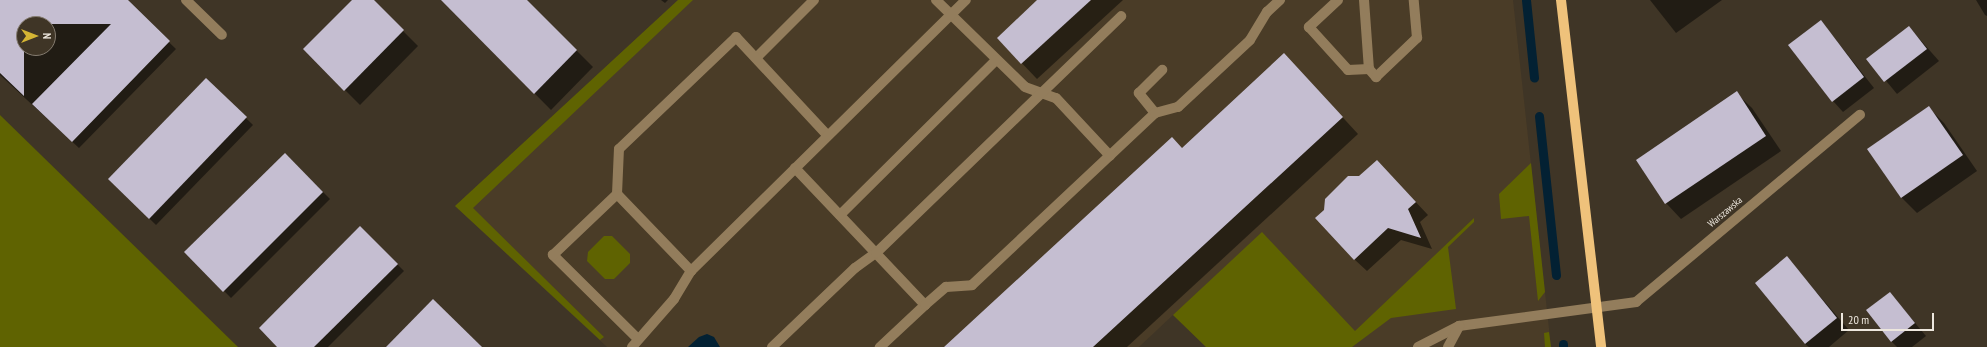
<!DOCTYPE html>
<style>
body{margin:0}
#map{position:relative;width:1987px;height:347px;overflow:hidden;background:#3f3526;font-family:"PT Sans Narrow",sans-serif}
div>[style]{position:absolute}
.built>*{inset:0;background:#4a3c27}
.green>*{inset:0;background:#5f6301}
.water>*{inset:0;background:#032133}
.shadow>*{inset:0;background:#0007}
.stream>*{height:9px;margin:-4.5px;padding:0 4.5px;transform-origin:4.5px;border-radius:4.5px;background:#032133}
.building>*{inset:0;background:#c5bed1}
.minor>*{height:10px;margin:-5px;padding:0 5px;transform-origin:5px;border-radius:5px;background:#937d5c}
.major>*{height:10px;margin:-5px;padding:0 5px;transform-origin:5px;border-radius:5px;background:#efc27b}
span{translate:-50% -50%;white-space:nowrap;text-align:center;line-height:1.15;-webkit-text-stroke:4px #3f3526;paint-order:stroke}
.street-label{font-size:10px;color:#ede7de}
.north{position:absolute;left:16px;top:16px;width:40px;height:40px;box-sizing:border-box;background:#3f3526;border:1px solid #857c70;border-radius:50%;rotate:90deg;font-size:11px;font-weight:700;line-height:16px;text-align:center;color:#ede7de}
.north::after{content:'';display:block;margin:auto;width:14px;height:18px;background:#d5b534;clip-path:polygon(50% 0,100% 100%,50% 72%,0 100%)}
.scale{position:absolute;left:1841px;top:313px;width:93px;height:18px;box-sizing:border-box;border:2px solid #ede7de;border-top:0;padding-left:5px;font-size:12px;line-height:14px;white-space:nowrap;color:#ede7de;-webkit-text-stroke:3px #3f3526;paint-order:stroke}
</style>
<div id="map">
<div class="built">
<div style="clip-path:polygon(678px 0,1513px 0,1551px 347px,1206px 347px,1173px 315px,1139px 347px,607px 347px,455px 206px)"></div>
</div>
<div class="green">
<div style="clip-path:polygon(678px 0,693px 0,473px 208px,604px 337px,600px 340px,455px 206px)"></div>
<div style="clip-path:polygon(0 115px,238px 347px,0 347px)"></div>
<div style="clip-path:polygon(1531px 163px,1545px 292px,1538px 301px,1529px 216px,1501px 219px,1499px 194px)"></div>
<div style="clip-path:polygon(1474px 218px,1474px 222px,1448px 247px,1456px 309px,1391px 318px,1352px 347px,1206px 347px,1173px 315px,1262px 232px,1355px 331px)"></div>
<div style="clip-path:polygon(604px 236px,612px 236px,630px 254px,630px 263px,614px 279px,605px 279px,587px 261px,588px 252px)"></div>
<div style="clip-path:polygon(1549px 332px,1551px 347px,1545px 347px,1544px 333px)"></div>
</div>
<div class="water">
<div style="clip-path:polygon(707px 334px,714px 337px,720px 347px,688px 347px,699px 337px)"></div>
</div>
<div class="shadow">
<div style="clip-path:polygon(evenodd,0 0,125px 0,176px 49px,79px 148px,0 75px,0 0,24px 24px,48px 24px,48px 48px,24px 48px,24px 24px)"></div>
<div style="clip-path:polygon(353px 0,372px 0,418px 46px,360px 105px,304px 49px)"></div>
<div style="clip-path:polygon(442px 0,526px 0,593px 67px,551px 110px)"></div>
<div style="clip-path:polygon(661px 0,668px 0,665px 3px)"></div>
<div style="clip-path:polygon(1039px 0,1123px 0,1037px 79px,998px 38px)"></div>
<div style="clip-path:polygon(1650px 0,1722px 0,1676px 33px)"></div>
<div style="clip-path:polygon(1976px 0,1987px 0,1987px 16px,1985px 15px)"></div>
<div style="clip-path:polygon(1821px 21px,1874px 88px,1843px 112px,1833px 101px)"></div>
<div style="clip-path:polygon(1909px 27px,1939px 61px,1897px 94px,1868px 59px)"></div>
<div style="clip-path:polygon(1300px 71px,1358px 134px,1127px 347px,965px 347px,1182px 149px)"></div>
<div style="clip-path:polygon(206px 79px,253px 125px,156px 225px,109px 179px)"></div>
<div style="clip-path:polygon(1736px 93px,1752px 108px,1781px 151px,1681px 219px,1666px 203px)"></div>
<div style="clip-path:polygon(1928px 107px,1944px 123px,1977px 171px,1917px 213px,1902px 198px,1868px 149px)"></div>
<div style="clip-path:polygon(285px 154px,330px 199px,231px 298px,186px 252px)"></div>
<div style="clip-path:polygon(1377px 161px,1428px 215px,1420px 222px,1432px 249px,1401px 240px,1367px 271px,1354px 259px,1359px 177px)"></div>
<div style="clip-path:polygon(360px 227px,404px 271px,328px 347px,279px 347px)"></div>
<div style="clip-path:polygon(1787px 258px,1849px 330px,1829px 347px,1809px 347px,1805px 344px)"></div>
<div style="clip-path:polygon(1890px 293px,1926px 336px,1912px 347px,1897px 347px,1891px 341px)"></div>
</div>
<div class="stream">
<div style="left:1526px;top:0;width:78px;rotate:84.1deg"></div>
<div style="left:1539px;top:116px;width:160px;rotate:83.9deg"></div>
<div style="left:1563px;top:344px;width:3px;rotate:90deg"></div>
</div>
<div class="building">
<div style="clip-path:polygon(0 0,128px 0,170px 41px,72px 142px,32px 104px,111px 24px,24px 24px,24px 96px,0 73px)"></div>
<div style="clip-path:polygon(352px 0,374px 0,404px 30px,344px 91px,303px 49px)"></div>
<div style="clip-path:polygon(441px 0,527px 0,577px 50px,534px 94px)"></div>
<div style="clip-path:polygon(1037px 0,1091px 0,1021px 64px,997px 38px)"></div>
<div style="clip-path:polygon(1821px 20px,1864px 77px,1832px 102px,1788px 45px)"></div>
<div style="clip-path:polygon(1909px 26px,1927px 49px,1884px 82px,1866px 59px)"></div>
<div style="clip-path:polygon(1284px 53px,1343px 117px,1093px 347px,944px 347px,1172px 137px,1182px 148px)"></div>
<div style="clip-path:polygon(206px 78px,247px 117px,149px 219px,108px 179px)"></div>
<div style="clip-path:polygon(1737px 91px,1766px 136px,1665px 204px,1636px 160px)"></div>
<div style="clip-path:polygon(1929px 106px,1963px 155px,1901px 198px,1867px 149px)"></div>
<div style="clip-path:polygon(285px 153px,323px 192px,223px 292px,184px 252px)"></div>
<div style="clip-path:polygon(1377px 160px,1416px 202px,1408px 209px,1421px 238px,1388px 228px,1354px 260px,1315px 218px,1324px 210px,1325px 199px,1348px 176px,1359px 176px)"></div>
<div style="clip-path:polygon(360px 226px,398px 264px,314px 347px,277px 347px,259px 328px)"></div>
<div style="clip-path:polygon(1787px 256px,1837px 318px,1805px 344px,1755px 283px)"></div>
<div style="clip-path:polygon(1890px 292px,1915px 323px,1891px 342px,1866px 310px)"></div>
<div style="clip-path:polygon(433px 299px,482px 347px,386px 347px)"></div>
</div>
<div class="minor">
<div style="left:186px;top:0;width:50px;rotate:44.2deg"></div>
<div style="left:936px;top:0;width:124px;rotate:44.3deg"></div>
<div style="left:1025px;top:87px;width:33px;rotate:20deg"></div>
<div style="left:1056px;top:98px;width:79px;rotate:47deg"></div>
<div style="left:1338px;top:0;width:40px;rotate:137deg"></div>
<div style="left:1309px;top:27px;width:58px;rotate:47.8deg"></div>
<div style="left:1348px;top:70px;width:21px;rotate:-3deg"></div>
<div style="left:1364px;top:0;width:69px;rotate:85.9deg"></div>
<div style="left:1369px;top:69px;width:11px;rotate:49deg"></div>
<div style="left:1376px;top:77px;width:57px;rotate:-43.6deg"></div>
<div style="left:1417px;top:38px;width:38px;rotate:-95deg"></div>
<div style="left:756px;top:58px;width:82px;rotate:-45deg"></div>
<div style="left:1155px;top:113px;width:26px;rotate:-129deg"></div>
<div style="left:1139px;top:93px;width:33px;rotate:-45deg"></div>
<div style="left:795px;top:168px;width:189px;rotate:46.5deg"></div>
<div style="left:925px;top:305px;width:62px;rotate:137deg"></div>
<div style="left:617px;top:194px;width:45px;rotate:-87.5deg"></div>
<div style="left:619px;top:149px;width:162px;rotate:-43.7deg"></div>
<div style="left:736px;top:37px;width:134px;rotate:47.1deg"></div>
<div style="left:840px;top:215px;width:220px;rotate:-44.8deg"></div>
<div style="left:925px;top:305px;width:28px;rotate:-41deg"></div>
<div style="left:946px;top:287px;width:26px;rotate:-4deg"></div>
<div style="left:972px;top:285px;width:251px;rotate:-43.2deg"></div>
<div style="left:1155px;top:113px;width:24px;rotate:-15deg"></div>
<div style="left:1178px;top:107px;width:98px;rotate:-42.9deg"></div>
<div style="left:1250px;top:40px;width:33px;rotate:-59deg"></div>
<div style="left:1267px;top:12px;width:18px;rotate:-43deg"></div>
<div style="left:638px;top:339px;width:120px;rotate:-135.3deg"></div>
<div style="left:553px;top:255px;width:88px;rotate:-43.6deg"></div>
<div style="left:617px;top:194px;width:107px;rotate:46.1deg"></div>
<div style="left:632px;top:347px;width:64px;rotate:-48.8deg"></div>
<div style="left:674px;top:299px;width:33px;rotate:-59deg"></div>
<div style="left:691px;top:271px;width:386px;rotate:-44.6deg"></div>
<div style="left:772px;top:347px;width:115px;rotate:-43.6deg"></div>
<div style="left:855px;top:268px;width:26px;rotate:-36deg"></div>
<div style="left:876px;top:253px;width:341px;rotate:-44deg"></div>
<div style="left:1418px;top:347px;width:46px;rotate:-27.1deg"></div>
<div style="left:1459px;top:326px;width:179px;rotate:-7.7deg"></div>
<div style="left:1636px;top:302px;width:292px;rotate:-39.9deg"></div>
<div style="left:1448px;top:347px;width:24px;rotate:-62deg"></div>
</div>
<div class="major">
<div style="left:1561px;top:0;width:349px;rotate:83.4deg"></div>
</div>
<div class="street-label">
<span style="left:1725px;top:212px;rotate:-40deg">Warszawska</span>
</div>
<div class="north">N</div>
<div class="scale">20 m</div>
</div>
